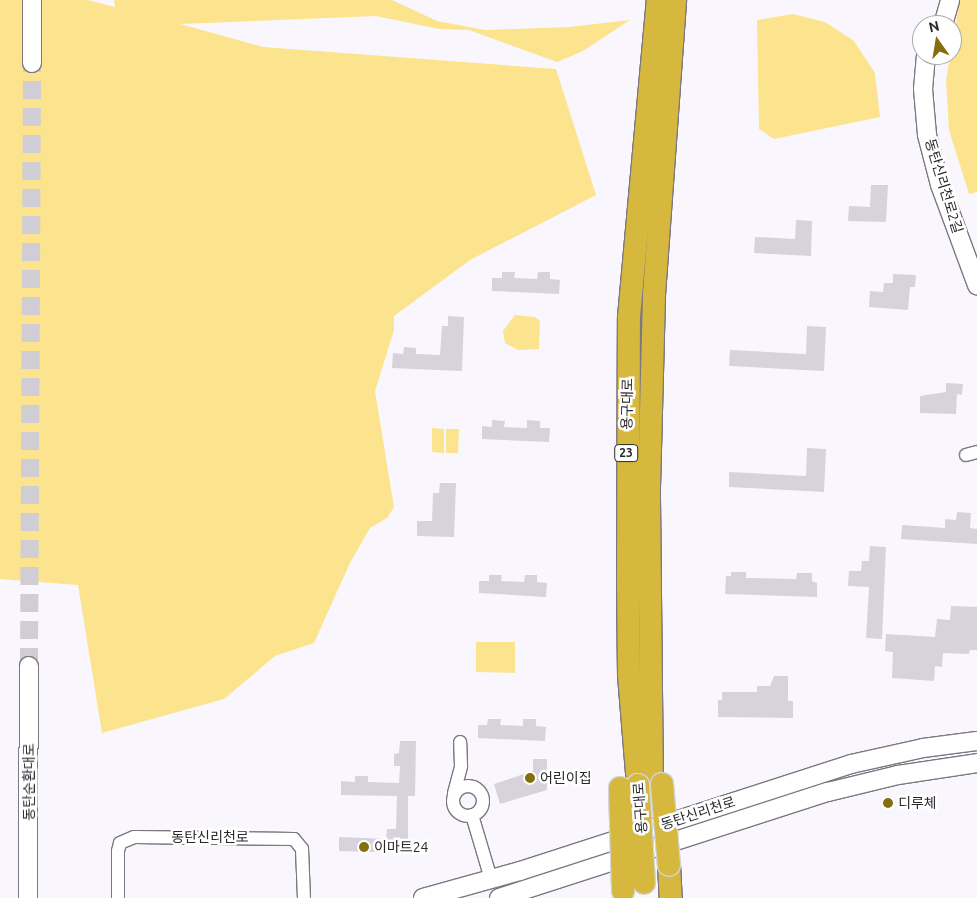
<!DOCTYPE html>
<meta charset="utf-8">
<style>
body{margin:0}
#map{position:relative;width:977px;height:898px;overflow:hidden;background:#faf6fe;font-family:Ubuntu,"Noto Sans KR",sans-serif}
div>[style]{position:absolute}
.green>*{inset:0;background:#fbe48d}
.building>*{inset:0;background:#d7d2dc}
.secondary-tunnel>*{height:18px;margin-top:-9px;transform-origin:0;background:repeating-linear-gradient(90deg,#d0cdd4 0 18px,transparent 0 27px)}
.roads{filter:drop-shadow(1px 0 #7c7780) drop-shadow(-1px 0 #7c7780) drop-shadow(0 1px #7c7780) drop-shadow(0 -1px #7c7780)}
.street>*{height:12px;margin:-6px;padding:0 6px;transform-origin:6px;border-radius:6px;background:#fff}
.street>.ring{margin:-6px;padding:0;box-sizing:content-box;background:none;border:12px solid #fff;border-radius:50%}
.secondary>*{height:18px;margin:-9px;padding:0 9px;transform-origin:9px;border-radius:9px;background:#fff}
.highway>*{height:22px;margin:-11px;padding:0 11px;transform-origin:11px;border-radius:11px;background:#d6b83e}
.bridges{filter:drop-shadow(1px 0 #d4d4d5) drop-shadow(-1px 0 #d4d4d5) drop-shadow(0 1px #d4d4d5) drop-shadow(0 -1px #d4d4d5)}
.highway-bridge>*{height:22px;margin:-11px;padding:0 11px;transform-origin:11px;border-radius:11px;background:#d6b83e}
.dots>*{width:14px;height:14px;translate:-50% -50%;box-sizing:border-box;border:2px solid #fff;border-radius:50%}
span{translate:-50% -50%;white-space:nowrap;text-align:center;line-height:1.15;-webkit-text-stroke:5px #fff;paint-order:stroke}
.shield-label span{padding:1px 4px;background:#fff;border:1px solid;border-radius:4px;-webkit-text-stroke-width:0}
.shield-label{font-size:12px;color:#2a282b;font-weight:700}
.street-label{font-size:14px;color:#2a282b}
.poi-label{font-size:14px;color:#2a282b}
.left{translate:0 -50%;text-align:left}
.north{position:absolute;left:912px;top:15px;width:50px;height:50px;box-sizing:border-box;background:#fff;border:1px solid #aaa9aa;border-radius:50%;rotate:347deg;font-size:14px;font-weight:700;line-height:20px;text-align:center;color:#2a282b}
.north::after{content:'';display:block;margin:auto;width:18px;height:22px;background:#846e0d;clip-path:polygon(50% 0,100% 100%,50% 72%,0 100%)}
</style>
<div id="map">
<div class="green">
<div style="clip-path:polygon(0 0,88px 0,115px 7px,114px 0,392px 0,437px 21px,485px 30px,569px 27px,630px 20px,583px 51px,557px 62px,469px 30px,439px 29px,376px 16px,180px 24px,263px 47px,556px 69px,596px 195px,470px 260px,394px 316px,394px 330px,375px 391px,394px 507px,387px 518px,370px 528px,350px 563px,314px 643px,275px 656px,224px 699px,102px 733px,78px 585px,0 579px)"></div>
<div style="clip-path:polygon(960px 0,977px 0,977px 192px,969px 194px,949px 130px,946px 80px)"></div>
<div style="clip-path:polygon(793px 14px,825px 22px,854px 41px,875px 73px,880px 117px,774px 139px,759px 129px,757px 20px)"></div>
<div style="clip-path:polygon(515px 315px,535px 317px,540px 321px,539px 349px,518px 350px,505px 343px,503px 331px)"></div>
<div style="clip-path:polygon(432px 428px,444px 429px,444px 453px,432px 452px)"></div>
<div style="clip-path:polygon(446px 429px,459px 429px,458px 453px,446px 453px)"></div>
<div style="clip-path:polygon(476px 642px,515px 642px,515px 673px,476px 672px)"></div>
</div>
<div class="building">
<div style="clip-path:polygon(871px 185px,888px 185px,886px 222px,848px 221px,849px 206px,870px 207px)"></div>
<div style="clip-path:polygon(796px 220px,812px 221px,811px 256px,754px 253px,755px 237px,795px 239px)"></div>
<div style="clip-path:polygon(502px 272px,515px 272px,514px 278px,537px 279px,538px 272px,550px 272px,550px 279px,560px 280px,559px 294px,492px 291px,492px 278px,502px 278px)"></div>
<div style="clip-path:polygon(893px 274px,916px 275px,915px 287px,910px 287px,908px 310px,869px 307px,870px 291px,883px 292px,884px 283px,893px 283px)"></div>
<div style="clip-path:polygon(448px 316px,464px 317px,462px 371px,392px 368px,393px 353px,403px 354px,404px 347px,416px 348px,416px 354px,440px 355px,442px 326px,448px 326px)"></div>
<div style="clip-path:polygon(807px 326px,826px 327px,824px 371px,729px 366px,730px 350px,806px 354px)"></div>
<div style="clip-path:polygon(946px 383px,963px 384px,962px 395px,957px 394px,956px 414px,920px 413px,920px 396px,946px 392px)"></div>
<div style="clip-path:polygon(492px 420px,505px 421px,504px 427px,527px 428px,527px 420px,540px 421px,540px 428px,550px 428px,549px 442px,482px 439px,482px 426px,492px 427px)"></div>
<div style="clip-path:polygon(807px 448px,826px 449px,824px 492px,729px 487px,729px 472px,806px 476px)"></div>
<div style="clip-path:polygon(440px 483px,456px 483px,454px 537px,417px 536px,417px 521px,432px 521px,433px 493px,439px 493px)"></div>
<div style="clip-path:polygon(957px 512px,971px 513px,970px 528px,977px 529px,977px 544px,901px 539px,902px 525px,945px 528px,945px 519px,956px 520px)"></div>
<div style="clip-path:polygon(870px 546px,886px 547px,882px 639px,866px 638px,869px 587px,848px 586px,849px 571px,861px 571px,862px 561px,869px 561px)"></div>
<div style="clip-path:polygon(731px 572px,746px 572px,746px 578px,796px 579px,797px 573px,812px 573px,812px 581px,817px 583px,817px 597px,725px 594px,726px 576px,731px 576px)"></div>
<div style="clip-path:polygon(489px 575px,502px 575px,501px 581px,524px 582px,525px 575px,537px 575px,537px 582px,547px 583px,546px 597px,479px 593px,479px 581px,489px 581px)"></div>
<div style="clip-path:polygon(951px 606px,977px 607px,977px 650px,970px 650px,969px 654px,943px 653px,942px 667px,935px 666px,934px 681px,892px 678px,893px 652px,885px 651px,886px 634px,935px 637px,937px 619px,950px 620px)"></div>
<div style="clip-path:polygon(774px 676px,788px 676px,788px 701px,793px 701px,793px 718px,718px 717px,718px 700px,722px 700px,722px 692px,757px 692px,757px 686px,770px 686px)"></div>
<div style="clip-path:polygon(488px 719px,501px 719px,500px 725px,523px 726px,523px 719px,536px 719px,536px 726px,546px 727px,545px 741px,478px 738px,478px 725px,487px 725px)"></div>
<div style="clip-path:polygon(400px 741px,416px 741px,415px 796px,408px 796px,408px 841px,375px 847px,375px 852px,339px 851px,339px 837px,386px 839px,387px 829px,396px 829px,397px 796px,341px 795px,341px 781px,355px 782px,355px 776px,368px 776px,368px 782px,399px 783px,400px 766px,394px 766px,394px 754px,399px 753px)"></div>
<div style="clip-path:polygon(533px 759px,547px 759px,547px 790px,500px 804px,494px 784px,533px 771px)"></div>
</div>
<div class="secondary-tunnel">
<div style="left:29px;top:666px;width:603px;rotate:-89.71deg"></div>
</div>
<div class="roads">
<div class="street">
<div style="left:966px;top:455px;width:11px;rotate:-15deg"></div>
<div class="ring" style="left:453px;top:786px;width:18px;height:18px"></div>
<div style="left:454px;top:793px;width:28px;rotate:-75deg"></div>
<div style="left:461px;top:766px;width:24px;rotate:-92deg"></div>
<div style="left:472px;top:815px;width:67px;rotate:73.5deg"></div>
<div style="left:118px;top:898px;width:47px;rotate:-90deg"></div>
<div style="left:118px;top:851px;width:8px;rotate:-76deg"></div>
<div style="left:120px;top:843px;width:15px;rotate:-23deg"></div>
<div style="left:134px;top:837px;width:160px;rotate:0.7deg"></div>
<div style="left:294px;top:839px;width:13px;rotate:51deg"></div>
<div style="left:302px;top:849px;width:49px;rotate:87.7deg"></div>
</div>
<div class="secondary">
<div style="left:943px;top:25px;width:26px;rotate:-74deg"></div>
<div style="left:926px;top:55px;width:34px;rotate:95deg"></div>
<div style="left:923px;top:89px;width:46px;rotate:85deg"></div>
<div style="left:927px;top:135px;width:52px;rotate:75.4deg"></div>
<div style="left:940px;top:185px;width:107px;rotate:69.7deg"></div>
<div style="left:32px;top:63px;width:63px;rotate:-90deg"></div>
<div style="left:28px;top:898px;width:232px;rotate:-89.8deg"></div>
<div style="left:423px;top:898px;width:101px;rotate:-15.6deg"></div>
<div style="left:520px;top:871px;width:348px;rotate:-17.9deg"></div>
<div style="left:851px;top:764px;width:74px;rotate:-12.5deg"></div>
<div style="left:923px;top:748px;width:54px;rotate:-7.4deg"></div>
<div style="left:499px;top:898px;width:346px;rotate:-17.9deg"></div>
<div style="left:828px;top:792px;width:72px;rotate:-13.7deg"></div>
<div style="left:898px;top:775px;width:80px;rotate:-8.6deg"></div>
</div>
<div class="highway">
<div style="left:638px;top:785px;width:110px;rotate:-94.7deg"></div>
<div style="left:629px;top:675px;width:90px;rotate:-90.6deg"></div>
<div style="left:628px;top:585px;width:268px;rotate:-89.8deg"></div>
<div style="left:629px;top:317px;width:318px;rotate:-84.8deg"></div>
<div style="left:652px;top:785px;width:297px;rotate:-90.6deg"></div>
<div style="left:649px;top:488px;width:193px;rotate:-88.5deg"></div>
<div style="left:654px;top:295px;width:296px;rotate:-85.9deg"></div>
<div style="left:669px;top:865px;width:33px;rotate:87deg"></div>
</div>
</div>
<div class="bridges">
<div class="highway-bridge">
<div style="left:662px;top:784px;width:81px;rotate:85.1deg"></div>
<div style="left:638px;top:785px;width:98px;rotate:86.5deg"></div>
<div style="left:620px;top:788px;width:103px;rotate:88.3deg"></div>
</div>
</div>
<div class="dots">
<div style="left:530px;top:778px;background:#846e0d"></div>
<div style="left:888px;top:803px;background:#846e0d"></div>
<div style="left:364px;top:847px;background:#846e0d"></div>
</div>
<div class="shield-label">
<span style="left:626px;top:453px">23</span>
</div>
<div class="street-label">
<span style="left:944px;top:186px;rotate:73deg">동탄신리천로2길</span>
<span style="left:627px;top:404px;rotate:-89deg">용구대로</span>
<span style="left:29px;top:782px;rotate:-90deg">동탄순환대로</span>
<span style="left:640px;top:808px;rotate:-94deg">용구대로</span>
<span style="left:698px;top:813px;rotate:-18deg">동탄신리천로</span>
<span style="left:210px;top:837px">동탄신리천로</span>
</div>
<div class="poi-label">
<span class="left" style="left:540px;top:778px">어린이집</span>
<span class="left" style="left:898px;top:803px">디루체</span>
<span class="left" style="left:374px;top:847px">이마트24</span>
</div>
<div class="north">N</div>
</div>
